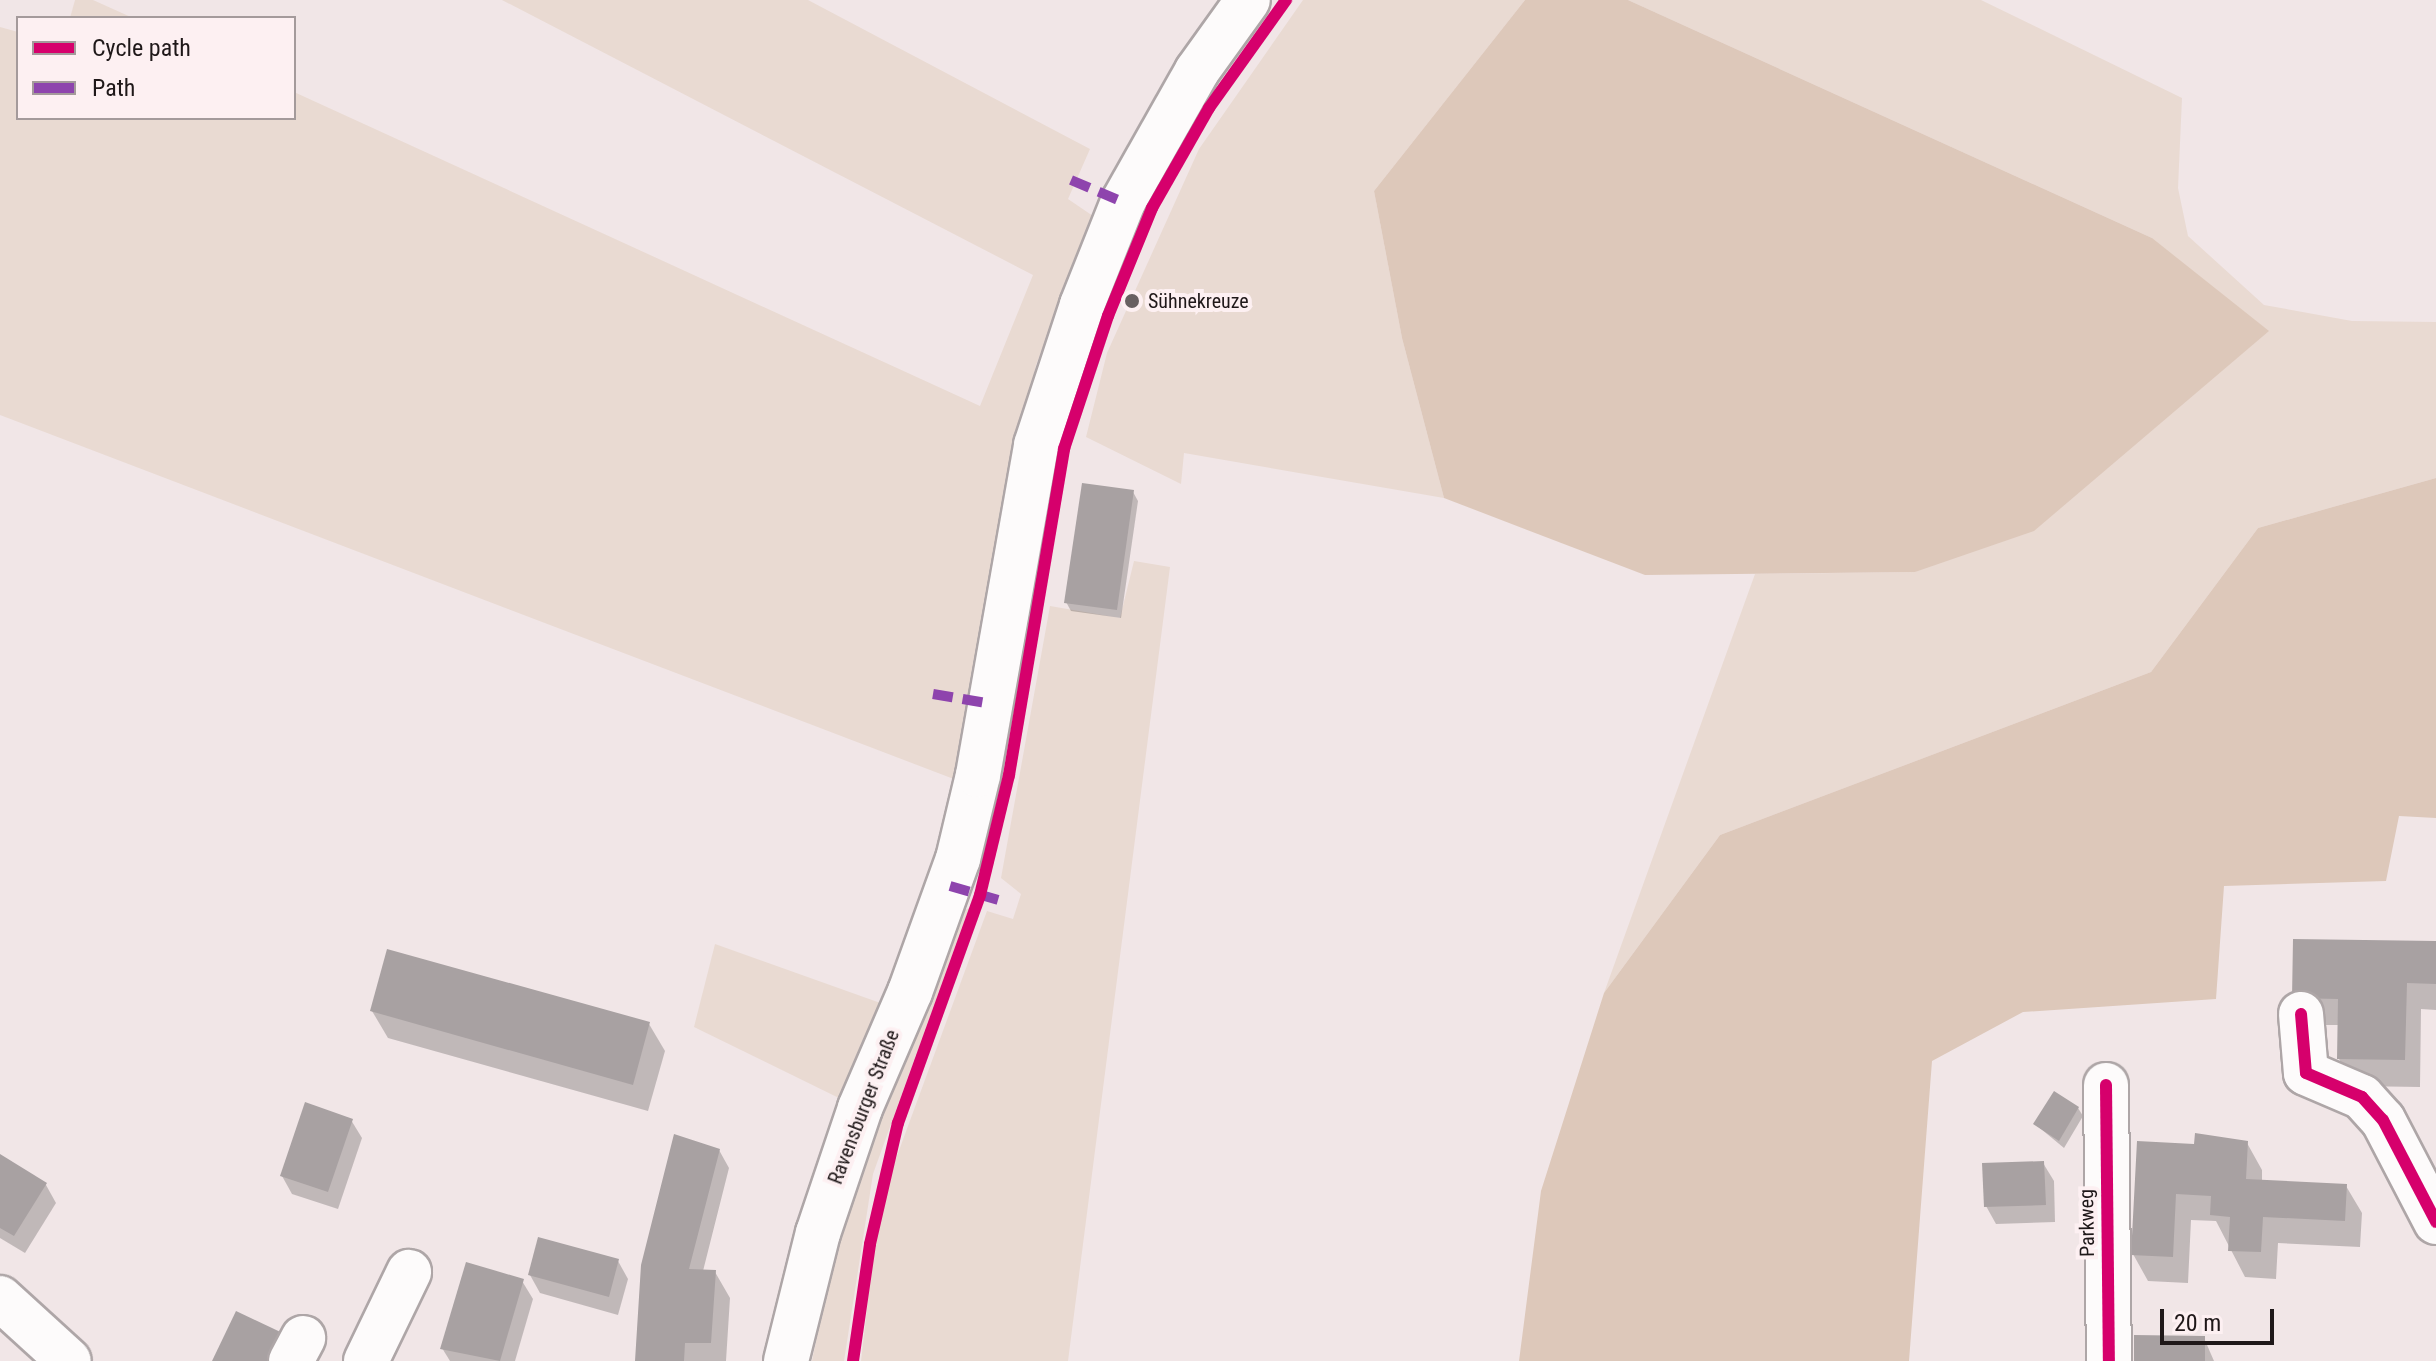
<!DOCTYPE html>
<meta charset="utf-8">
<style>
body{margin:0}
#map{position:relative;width:2436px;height:1361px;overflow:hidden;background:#f1e6e7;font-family:"Roboto Condensed",sans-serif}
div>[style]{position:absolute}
.green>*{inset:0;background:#e9dad2}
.forest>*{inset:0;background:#ddc8ba}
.shadow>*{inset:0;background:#0003}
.building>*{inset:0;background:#a8a1a2}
.roads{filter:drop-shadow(2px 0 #aea6a7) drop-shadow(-2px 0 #aea6a7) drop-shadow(0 2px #aea6a7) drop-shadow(0 -2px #aea6a7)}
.minor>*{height:44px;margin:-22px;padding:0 22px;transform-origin:22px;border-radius:22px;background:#fdfbfb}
.major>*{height:44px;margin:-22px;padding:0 22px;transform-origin:22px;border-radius:22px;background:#fdfbfb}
.quiet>*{height:10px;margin-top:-5px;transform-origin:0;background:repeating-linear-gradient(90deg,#8e44ad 0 20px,transparent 0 30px)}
.cycleway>*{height:12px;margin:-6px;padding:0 6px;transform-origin:6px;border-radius:6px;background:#d6006c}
.dots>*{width:22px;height:22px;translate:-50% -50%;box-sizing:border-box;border:4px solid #fdf0f2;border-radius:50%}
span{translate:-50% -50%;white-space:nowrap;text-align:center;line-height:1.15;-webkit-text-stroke:8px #fdf0f2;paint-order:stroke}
.poi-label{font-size:20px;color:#1f1819}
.left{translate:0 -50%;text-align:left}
.street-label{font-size:20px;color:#1f1819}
.legend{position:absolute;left:16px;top:16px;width:280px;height:104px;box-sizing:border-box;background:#fdf0f2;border:2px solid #a49a9b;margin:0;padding:10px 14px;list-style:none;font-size:24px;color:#1f1819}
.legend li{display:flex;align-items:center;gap:16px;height:40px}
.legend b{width:40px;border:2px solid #a49a9b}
.scale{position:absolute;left:2160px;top:1309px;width:114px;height:36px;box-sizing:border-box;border:4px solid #1f1819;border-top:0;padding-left:10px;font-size:24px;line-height:28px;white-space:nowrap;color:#1f1819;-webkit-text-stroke:6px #fdf0f2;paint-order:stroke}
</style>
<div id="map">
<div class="green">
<div style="clip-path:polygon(75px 0,93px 0,133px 18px,70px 18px)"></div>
<div style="clip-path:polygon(502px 0,808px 0,1090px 149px,1068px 199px,1093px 216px,1036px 365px,995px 547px,959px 781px,0 415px,0 27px,18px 32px,18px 118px,294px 118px,294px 92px,980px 406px,1033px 275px)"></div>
<div style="clip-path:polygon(1303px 0,1525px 0,1374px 191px,1402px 338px,1444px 498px,1184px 453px,1181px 484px,1086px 437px,1107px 353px,1199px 149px)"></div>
<div style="clip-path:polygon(1628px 0,1981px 0,2182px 98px,2178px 188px,2188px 236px,2264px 305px,2352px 321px,2436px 322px,2436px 478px,2258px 528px,2151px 672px,1720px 835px,1604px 993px,1755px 574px,1915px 572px,2152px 238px)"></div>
<div style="clip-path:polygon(1134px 561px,1170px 567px,1068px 1361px,861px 1361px,879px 1205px,987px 911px,1013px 919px,1021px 894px,1001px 878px,1050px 606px,1120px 618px)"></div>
<div style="clip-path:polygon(969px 908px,873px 1174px,844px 1361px,812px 1361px,838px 1233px,959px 913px)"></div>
<div style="clip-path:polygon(715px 944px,886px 1005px,843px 1100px,694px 1027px)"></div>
</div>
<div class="forest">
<div style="clip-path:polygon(1525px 0,1628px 0,2152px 238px,2269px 331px,2034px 531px,1915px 572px,1645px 575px,1444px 498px,1402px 338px,1374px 191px)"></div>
<div style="clip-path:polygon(2436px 478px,2436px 818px,2399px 816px,2386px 881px,2224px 886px,2216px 999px,2023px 1012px,1932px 1061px,1909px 1361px,1519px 1361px,1541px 1191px,1604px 993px,1720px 835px,2151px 672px,2258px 528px)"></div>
</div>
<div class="shadow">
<div style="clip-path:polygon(1133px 492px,1138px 501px,1121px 618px,1071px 611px,1066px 602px)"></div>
<div style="clip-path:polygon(2436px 943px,2436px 1010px,2421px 1009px,2420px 1087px,2355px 1086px,2339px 1059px,2340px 1025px,2310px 1025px,2294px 998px)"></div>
<div style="clip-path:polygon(372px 1011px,649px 1024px,665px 1051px,648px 1111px,388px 1038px)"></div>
<div style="clip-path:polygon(2078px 1108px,2083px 1116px,2064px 1148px,2035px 1124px)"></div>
<div style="clip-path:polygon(351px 1120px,362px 1138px,338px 1209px,292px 1194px,282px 1176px)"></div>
<div style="clip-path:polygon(2197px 1135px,2247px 1143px,2262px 1170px,2262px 1182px,2346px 1186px,2362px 1213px,2360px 1247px,2278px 1243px,2276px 1279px,2245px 1277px,2216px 1221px,2191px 1220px,2188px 1283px,2148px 1281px,2133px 1254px,2196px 1146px)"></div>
<div style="clip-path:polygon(719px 1150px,729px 1168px,703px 1271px,715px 1272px,730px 1298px,726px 1361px,637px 1361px)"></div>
<div style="clip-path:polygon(0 1156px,46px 1185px,56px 1203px,25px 1253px,0 1238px)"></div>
<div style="clip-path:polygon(2043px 1163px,2054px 1181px,2055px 1222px,1996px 1224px,1986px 1206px)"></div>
<div style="clip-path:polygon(618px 1261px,628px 1279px,618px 1315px,540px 1293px,530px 1275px)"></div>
<div style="clip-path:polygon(522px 1281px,533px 1299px,515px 1361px,450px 1361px,442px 1348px)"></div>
<div style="clip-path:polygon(2204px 1338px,2214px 1361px,2136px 1361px)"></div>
</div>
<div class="building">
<div style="clip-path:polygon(1082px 483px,1134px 490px,1117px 610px,1064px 603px)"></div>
<div style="clip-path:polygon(2293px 939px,2436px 941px,2436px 984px,2407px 983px,2405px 1060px,2337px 1059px,2338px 999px,2292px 998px)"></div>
<div style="clip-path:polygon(387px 949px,650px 1022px,633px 1085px,370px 1011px)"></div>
<div style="clip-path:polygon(2054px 1091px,2079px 1107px,2059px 1141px,2033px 1124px)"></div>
<div style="clip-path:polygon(305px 1102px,353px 1119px,328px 1192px,280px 1176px)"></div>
<div style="clip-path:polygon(2195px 1133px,2248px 1141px,2246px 1179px,2347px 1184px,2345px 1221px,2263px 1217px,2261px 1252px,2228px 1251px,2230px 1217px,2210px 1215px,2211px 1196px,2176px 1194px,2173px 1257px,2131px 1255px,2137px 1141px,2194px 1144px)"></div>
<div style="clip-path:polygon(674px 1134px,720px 1149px,689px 1269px,716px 1270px,711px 1343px,685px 1343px,684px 1361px,635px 1361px,641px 1265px)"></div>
<div style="clip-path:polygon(0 1154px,47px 1183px,14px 1236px,0 1228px)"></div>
<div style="clip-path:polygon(2044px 1161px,2046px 1205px,1984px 1207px,1982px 1163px)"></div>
<div style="clip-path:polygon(538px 1237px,619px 1259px,609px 1297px,528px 1275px)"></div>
<div style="clip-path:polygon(466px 1262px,524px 1279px,500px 1361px,440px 1349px)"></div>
<div style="clip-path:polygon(236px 1311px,291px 1337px,280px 1361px,212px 1361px)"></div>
<div style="clip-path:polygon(2134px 1335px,2205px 1336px,2205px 1361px,2134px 1361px)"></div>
</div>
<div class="roads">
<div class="minor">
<div style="left:2301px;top:1014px;width:59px;rotate:85.2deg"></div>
<div style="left:2306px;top:1073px;width:61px;rotate:23.2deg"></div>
<div style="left:2362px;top:1097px;width:31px;rotate:48deg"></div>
<div style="left:2383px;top:1120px;width:115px;rotate:62.5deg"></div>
<div style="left:2106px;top:1085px;width:276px;rotate:89.4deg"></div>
<div style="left:0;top:1298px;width:93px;rotate:42.4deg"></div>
<div style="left:291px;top:1361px;width:26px;rotate:-62deg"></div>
<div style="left:366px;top:1361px;width:99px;rotate:-64.2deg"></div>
</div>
<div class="major">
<div style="left:786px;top:1361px;width:132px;rotate:-76deg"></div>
<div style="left:818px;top:1233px;width:132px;rotate:-71.4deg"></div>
<div style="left:860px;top:1108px;width:126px;rotate:-66.7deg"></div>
<div style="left:910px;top:992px;width:141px;rotate:-70.2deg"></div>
<div style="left:958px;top:859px;width:86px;rotate:-76.6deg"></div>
<div style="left:978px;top:775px;width:335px;rotate:-80deg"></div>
<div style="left:1036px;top:445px;width:147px;rotate:-71.8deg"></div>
<div style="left:1082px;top:305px;width:111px;rotate:-68.3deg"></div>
<div style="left:1123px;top:202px;width:150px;rotate:-60.5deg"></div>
<div style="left:1197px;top:71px;width:87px;rotate:-54.3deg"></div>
</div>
</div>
<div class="quiet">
<div style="left:1071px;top:180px;width:56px;rotate:22.9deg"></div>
<div style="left:933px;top:694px;width:60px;rotate:9.6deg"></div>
<div style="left:950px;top:886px;width:54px;rotate:16.1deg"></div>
</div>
<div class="cycleway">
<div style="left:2301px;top:1014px;width:59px;rotate:85.2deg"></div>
<div style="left:2306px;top:1073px;width:61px;rotate:23.2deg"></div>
<div style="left:2362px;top:1097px;width:31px;rotate:48deg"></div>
<div style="left:2383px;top:1120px;width:115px;rotate:62.5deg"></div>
<div style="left:2106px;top:1085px;width:276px;rotate:89.4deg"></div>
<div style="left:853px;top:1361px;width:118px;rotate:-81.7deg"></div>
<div style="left:870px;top:1244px;width:124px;rotate:-77deg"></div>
<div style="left:898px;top:1123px;width:242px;rotate:-70.2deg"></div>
<div style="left:980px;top:895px;width:123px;rotate:-76.4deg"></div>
<div style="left:1009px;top:775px;width:331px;rotate:-80.4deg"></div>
<div style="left:1064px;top:449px;width:140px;rotate:-71.7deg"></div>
<div style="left:1108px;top:316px;width:117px;rotate:-67.8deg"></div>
<div style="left:1152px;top:208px;width:115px;rotate:-60.3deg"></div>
<div style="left:1209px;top:108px;width:133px;rotate:-54.5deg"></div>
</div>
<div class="dots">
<div style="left:1132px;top:301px;background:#686061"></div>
</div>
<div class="poi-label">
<span class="left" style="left:1148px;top:301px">Sühnekreuze</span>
</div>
<div class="street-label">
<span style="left:864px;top:1107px;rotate:-69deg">Ravensburger Straße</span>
<span style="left:2087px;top:1223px;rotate:-91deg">Parkweg</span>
</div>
<ul class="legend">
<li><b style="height:10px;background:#d6006c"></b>Cycle path</li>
<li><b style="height:10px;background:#8e44ad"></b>Path</li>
</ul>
<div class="scale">20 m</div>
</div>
